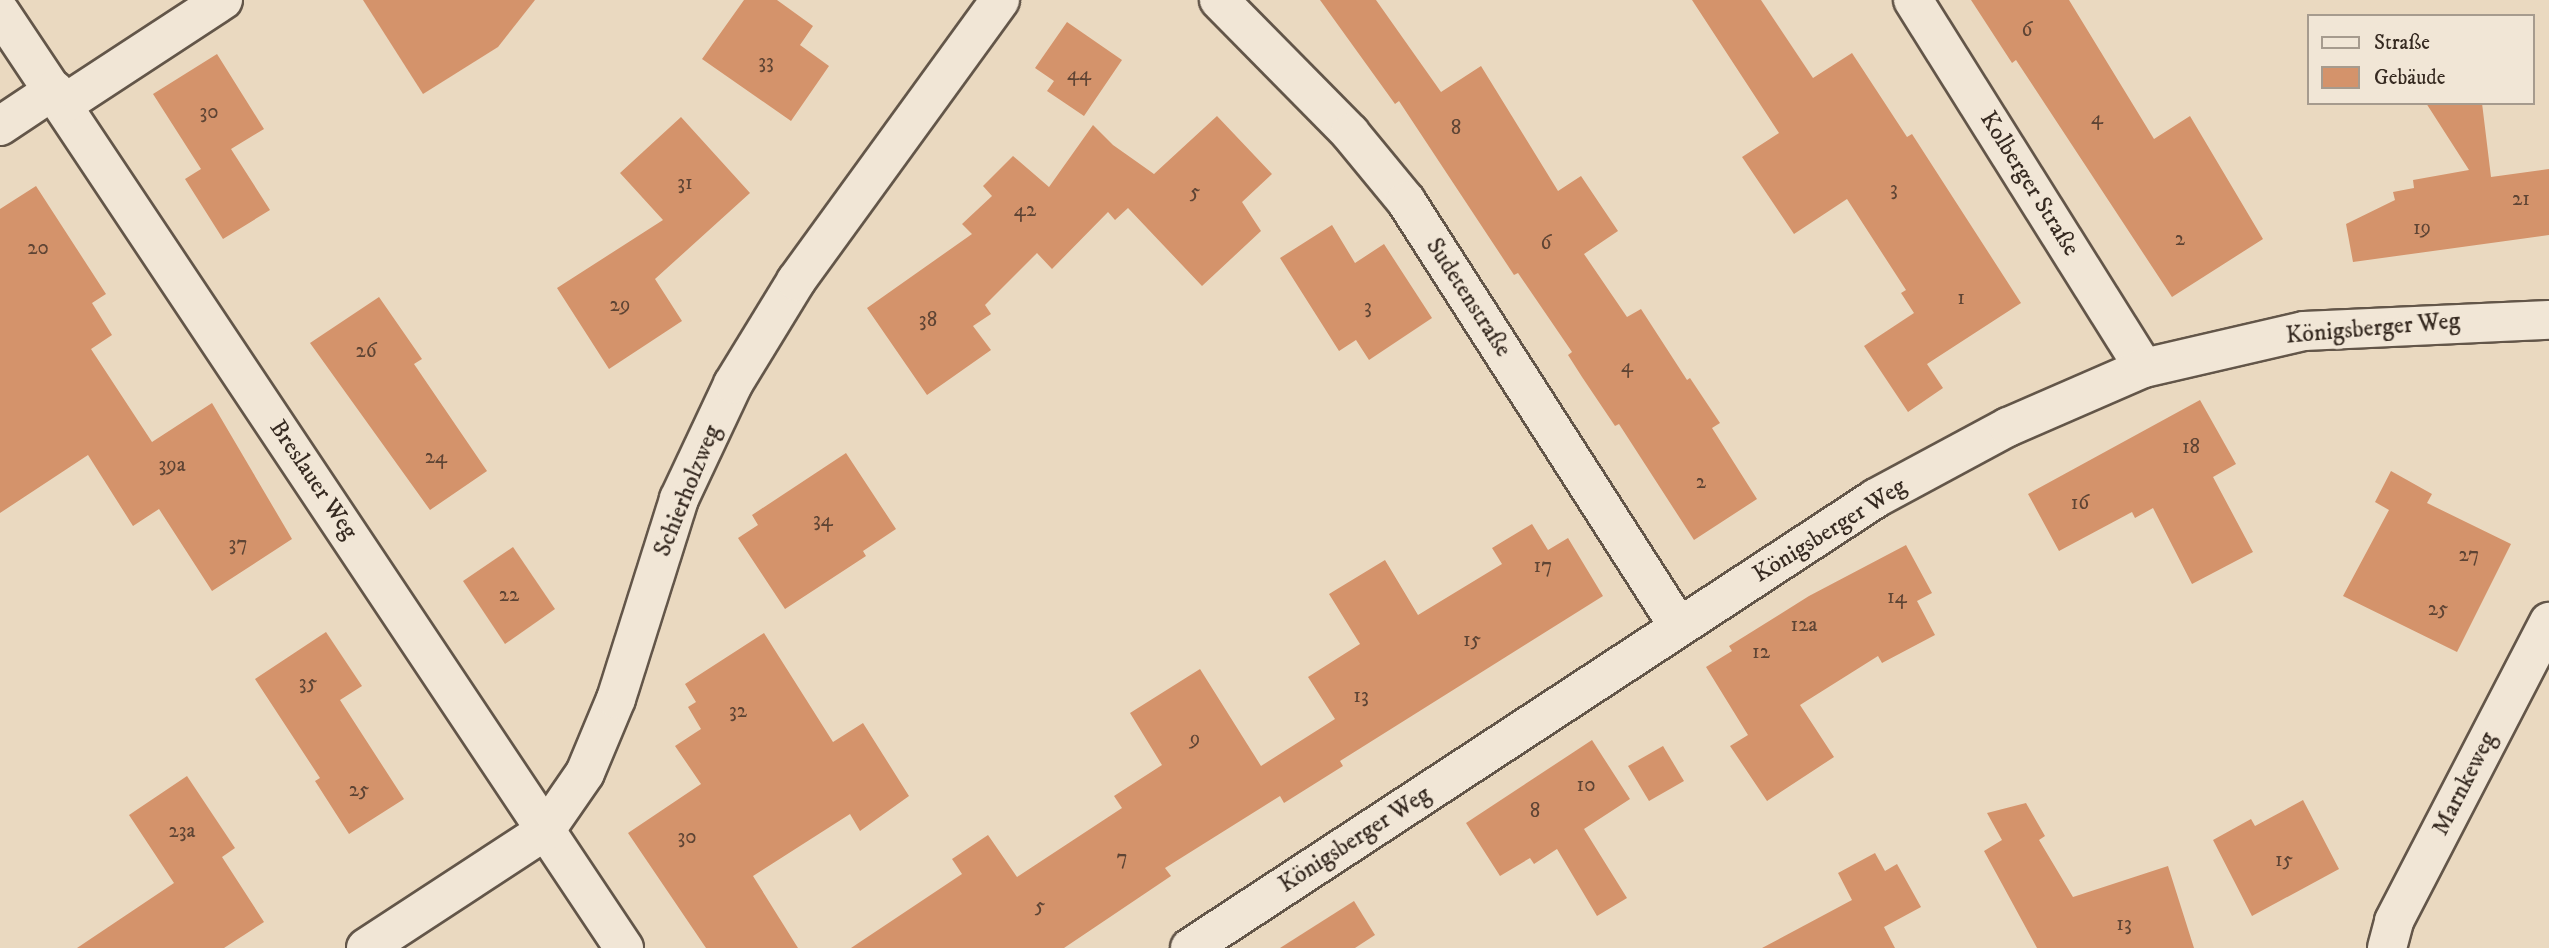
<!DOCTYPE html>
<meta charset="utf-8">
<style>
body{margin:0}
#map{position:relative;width:2549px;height:948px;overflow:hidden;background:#ead9c0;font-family:"IM FELL DW Pica",serif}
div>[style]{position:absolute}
.building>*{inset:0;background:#d4936b}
.roads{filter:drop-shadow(2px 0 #635649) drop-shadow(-2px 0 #635649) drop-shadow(0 2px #635649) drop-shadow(0 -2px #635649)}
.street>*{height:38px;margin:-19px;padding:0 19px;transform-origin:19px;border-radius:19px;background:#f1e6d6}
span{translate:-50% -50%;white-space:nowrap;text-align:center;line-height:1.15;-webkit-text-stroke:7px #f1e6d6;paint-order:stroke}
.number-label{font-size:21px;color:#5e4434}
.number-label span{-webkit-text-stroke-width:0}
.street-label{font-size:24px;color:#362a21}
.legend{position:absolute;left:2307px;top:14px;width:228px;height:91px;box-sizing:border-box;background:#f1e6d6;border:2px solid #a69b8e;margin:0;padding:9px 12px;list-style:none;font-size:21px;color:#362a21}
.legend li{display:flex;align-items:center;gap:14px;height:35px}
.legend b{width:35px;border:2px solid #a69b8e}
</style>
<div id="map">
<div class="building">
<div style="clip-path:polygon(363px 0,535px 0,498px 47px,423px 94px)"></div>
<div style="clip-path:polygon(744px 0,777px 0,813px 26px,800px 45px,829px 66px,791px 121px,702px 59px)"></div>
<div style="clip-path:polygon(1320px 0,1376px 0,1441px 92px,1481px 66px,1558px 191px,1581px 176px,1618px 231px,1584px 254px,1627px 317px,1641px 309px,1687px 380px,1690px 378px,1720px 423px,1712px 428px,1757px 499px,1694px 540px,1619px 424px,1615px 426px,1582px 377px,1568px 355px,1572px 352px,1518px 273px,1514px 275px,1399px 101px,1395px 104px)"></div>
<div style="clip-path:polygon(1692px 0,1761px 0,1813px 78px,1852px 53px,1907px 137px,1912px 134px,2021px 303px,1927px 364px,1943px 388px,1908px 412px,1864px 346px,1914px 313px,1901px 293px,1906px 290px,1847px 199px,1794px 234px,1742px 157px,1779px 133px)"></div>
<div style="clip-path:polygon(1971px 0,2069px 0,2154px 139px,2190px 116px,2263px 239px,2172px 297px,2016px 60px,2012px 63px)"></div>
<div style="clip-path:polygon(1067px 22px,1122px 60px,1084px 116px,1047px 91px,1054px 81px,1035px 68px)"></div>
<div style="clip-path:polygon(217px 54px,264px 129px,231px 149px,270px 210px,223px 239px,185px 179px,201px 169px,153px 94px)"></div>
<div style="clip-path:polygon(2426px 103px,2482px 103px,2491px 177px,2549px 169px,2549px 235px,2353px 262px,2346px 224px,2395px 200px,2393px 192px,2414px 188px,2413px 180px,2469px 170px)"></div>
<div style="clip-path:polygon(1217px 116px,1272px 174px,1242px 202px,1261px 231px,1202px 286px,1128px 208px,1115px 220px,1108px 212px,1052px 269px,1037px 253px,985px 305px,991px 314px,973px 326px,991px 350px,927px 395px,867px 308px,972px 234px,962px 224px,992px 196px,983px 186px,1013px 156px,1049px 187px,1093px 125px,1113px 145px,1154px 174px)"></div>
<div style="clip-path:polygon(681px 117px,750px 193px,655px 279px,682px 321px,609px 369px,557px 288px,663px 220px,620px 173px)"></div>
<div style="clip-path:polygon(36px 186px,106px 294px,92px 303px,112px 335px,91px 349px,152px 442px,212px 403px,292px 539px,212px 591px,159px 509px,133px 526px,88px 455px,0 513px,0 209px)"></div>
<div style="clip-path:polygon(1332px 225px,1355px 263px,1384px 244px,1432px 318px,1369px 360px,1356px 340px,1339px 351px,1280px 258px)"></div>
<div style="clip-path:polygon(379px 297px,422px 359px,414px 364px,487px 471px,430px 510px,310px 343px)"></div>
<div style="clip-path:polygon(2200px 400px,2236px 464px,2213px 477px,2253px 552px,2192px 584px,2153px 508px,2135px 518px,2132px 512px,2059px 551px,2028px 494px)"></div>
<div style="clip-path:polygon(846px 453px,896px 529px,863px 551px,866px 556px,785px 609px,738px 538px,758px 525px,752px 515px)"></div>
<div style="clip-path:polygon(2391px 471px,2432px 494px,2427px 503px,2511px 544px,2457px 652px,2343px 596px,2389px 510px,2375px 502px)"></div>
<div style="clip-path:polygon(1532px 524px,1548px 550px,1568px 538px,1603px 596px,1340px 761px,1343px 766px,1284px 803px,1280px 796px,1165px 868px,1171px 876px,1064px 948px,851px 948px,962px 874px,952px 859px,988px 835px,1017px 877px,1122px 808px,1114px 796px,1162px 765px,1130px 713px,1200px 669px,1261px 766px,1335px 719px,1308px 677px,1360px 644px,1329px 594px,1385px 560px,1418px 615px,1502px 564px,1492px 548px)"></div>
<div style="clip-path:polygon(1906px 545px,1932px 593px,1917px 601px,1935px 635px,1882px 663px,1878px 656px,1800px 705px,1834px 757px,1767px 801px,1730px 746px,1748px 735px,1706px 667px,1732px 651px,1729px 646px,1809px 596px)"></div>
<div style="clip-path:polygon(513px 547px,555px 609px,505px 644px,463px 581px)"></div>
<div style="clip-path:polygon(326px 632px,362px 686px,340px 700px,404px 799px,349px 834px,315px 781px,320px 778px,255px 679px)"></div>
<div style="clip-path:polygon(764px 633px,833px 742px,863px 723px,909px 796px,860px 831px,850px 814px,753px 876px,798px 948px,706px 948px,628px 833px,701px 784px,675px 746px,701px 729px,688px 707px,696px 702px,685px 684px)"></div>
<div style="clip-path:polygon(1592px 740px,1630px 799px,1584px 829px,1627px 898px,1597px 916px,1557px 849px,1534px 864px,1530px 858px,1500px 876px,1466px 823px)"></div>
<div style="clip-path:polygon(1663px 746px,1684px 781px,1649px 801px,1628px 766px)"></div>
<div style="clip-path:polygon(187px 776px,235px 848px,222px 857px,264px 922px,224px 948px,77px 948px,174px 883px,129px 815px)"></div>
<div style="clip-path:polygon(2303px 800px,2339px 869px,2252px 916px,2213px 840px,2251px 819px,2255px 826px)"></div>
<div style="clip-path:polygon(2026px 803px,2045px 836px,2039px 840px,2073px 897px,2168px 866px,2194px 948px,2037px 948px,1984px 851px,2002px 840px,1987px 813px)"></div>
<div style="clip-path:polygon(1875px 853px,1885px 871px,1897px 864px,1921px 907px,1884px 927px,1895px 948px,1762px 948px,1852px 900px,1838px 873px)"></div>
<div style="clip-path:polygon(1354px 901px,1375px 935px,1355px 948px,1280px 948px)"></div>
</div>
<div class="roads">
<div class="street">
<div style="left:1219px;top:0;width:187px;rotate:45.4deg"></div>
<div style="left:1350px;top:133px;width:88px;rotate:50.5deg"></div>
<div style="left:1406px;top:201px;width:506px;rotate:57.35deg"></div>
<div style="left:1913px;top:0;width:434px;rotate:57.9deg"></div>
<div style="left:0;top:12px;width:1125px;rotate:56.31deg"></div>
<div style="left:64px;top:104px;width:190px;rotate:-33.2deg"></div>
<div style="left:0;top:126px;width:65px;rotate:-33.7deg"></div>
<div style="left:366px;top:948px;width:214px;rotate:-33.2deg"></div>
<div style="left:545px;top:831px;width:70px;rotate:-55.4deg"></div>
<div style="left:585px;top:773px;width:80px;rotate:-67.3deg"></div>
<div style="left:616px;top:699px;width:210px;rotate:-72.5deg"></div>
<div style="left:679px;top:499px;width:127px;rotate:-64.8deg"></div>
<div style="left:733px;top:384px;width:121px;rotate:-58.5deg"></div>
<div style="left:796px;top:281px;width:347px;rotate:-54deg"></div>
<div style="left:1190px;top:948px;width:820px;rotate:-33.26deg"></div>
<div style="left:1876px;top:498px;width:150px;rotate:-28.3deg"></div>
<div style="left:2008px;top:427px;width:148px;rotate:-23.5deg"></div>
<div style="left:2144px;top:368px;width:164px;rotate:-13deg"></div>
<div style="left:2304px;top:331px;width:245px;rotate:-2.6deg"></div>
<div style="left:2387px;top:948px;width:28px;rotate:-75deg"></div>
<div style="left:2394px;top:921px;width:337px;rotate:-62.6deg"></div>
</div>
</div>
<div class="number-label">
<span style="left:2027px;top:30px">6</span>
<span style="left:766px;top:62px">33</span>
<span style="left:1079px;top:74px">44</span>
<span style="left:209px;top:112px">30</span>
<span style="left:2097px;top:118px">4</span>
<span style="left:1456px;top:128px">8</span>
<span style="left:685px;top:183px">31</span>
<span style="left:1894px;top:189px">3</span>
<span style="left:1195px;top:192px">5</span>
<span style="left:2521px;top:199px">21</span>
<span style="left:1025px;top:210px">42</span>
<span style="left:2422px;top:228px">19</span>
<span style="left:2180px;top:239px">2</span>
<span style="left:1546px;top:243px">6</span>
<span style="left:38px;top:248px">20</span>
<span style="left:1961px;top:298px">1</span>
<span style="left:620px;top:305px">29</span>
<span style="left:1368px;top:307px">3</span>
<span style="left:928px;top:320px">38</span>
<span style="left:366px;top:351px">26</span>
<span style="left:1627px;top:366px">4</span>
<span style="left:2191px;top:447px">18</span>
<span style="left:436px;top:457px">24</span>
<span style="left:172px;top:465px">39a</span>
<span style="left:1701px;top:482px">2</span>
<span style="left:2080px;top:503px">16</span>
<span style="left:823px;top:520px">34</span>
<span style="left:238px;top:544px">37</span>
<span style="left:2469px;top:555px">27</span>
<span style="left:1543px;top:566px">17</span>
<span style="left:509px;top:595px">22</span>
<span style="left:1897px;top:597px">14</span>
<span style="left:2438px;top:609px">25</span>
<span style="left:1804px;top:625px">12a</span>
<span style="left:1472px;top:640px">15</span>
<span style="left:1761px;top:652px">12</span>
<span style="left:308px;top:683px">35</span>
<span style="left:1361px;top:696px">13</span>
<span style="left:738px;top:711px">32</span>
<span style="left:1195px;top:739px">9</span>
<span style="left:1586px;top:785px">10</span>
<span style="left:359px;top:790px">25</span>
<span style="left:1535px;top:811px">8</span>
<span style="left:182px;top:831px">23a</span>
<span style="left:687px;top:837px">30</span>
<span style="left:1122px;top:858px">7</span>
<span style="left:2284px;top:860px">15</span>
<span style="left:1040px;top:906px">5</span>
<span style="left:2124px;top:924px">13</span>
</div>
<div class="street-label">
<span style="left:2029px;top:184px;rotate:58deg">Kolberger Straße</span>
<span style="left:1468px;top:298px;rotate:57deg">Sudetenstraße</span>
<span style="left:2373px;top:329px;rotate:-5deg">Königsberger Weg</span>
<span style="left:313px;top:480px;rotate:56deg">Breslauer Weg</span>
<span style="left:688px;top:491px;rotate:-68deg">Schierholzweg</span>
<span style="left:1830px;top:531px;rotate:-32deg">Königsberger Weg</span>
<span style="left:2465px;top:784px;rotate:-63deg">Marnkeweg</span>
<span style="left:1355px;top:840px;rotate:-33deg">Königsberger Weg</span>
</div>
<ul class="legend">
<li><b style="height:9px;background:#f1e6d6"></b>Straße</li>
<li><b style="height:19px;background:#d4936b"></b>Gebäude</li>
</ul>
</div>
